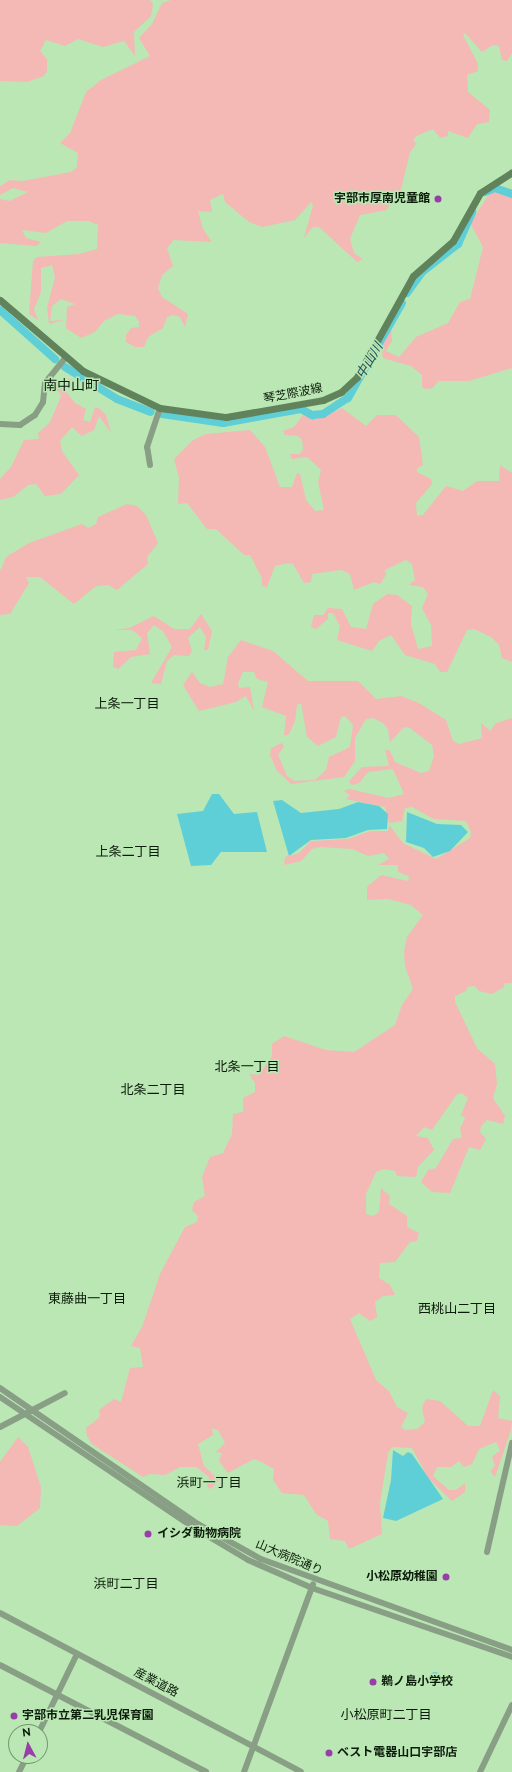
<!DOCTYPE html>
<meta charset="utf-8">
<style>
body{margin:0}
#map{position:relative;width:512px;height:1772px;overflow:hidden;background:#bbe7b5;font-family:Raleway,"Noto Sans JP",sans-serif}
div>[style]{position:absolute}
.green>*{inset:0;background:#f4b8b5}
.water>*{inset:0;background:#5ecfd7}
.round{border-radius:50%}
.river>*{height:8px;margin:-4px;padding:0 4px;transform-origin:4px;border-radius:4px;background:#5ecfd7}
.tertiary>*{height:6px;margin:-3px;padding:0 3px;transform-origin:3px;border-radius:3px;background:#889f85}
.secondary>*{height:7px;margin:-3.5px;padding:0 3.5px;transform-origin:3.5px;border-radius:3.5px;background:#61835c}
.dots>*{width:11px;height:11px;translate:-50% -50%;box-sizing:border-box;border:2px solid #bbe7b5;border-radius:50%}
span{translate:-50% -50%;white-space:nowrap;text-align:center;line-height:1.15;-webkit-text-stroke:3px #bbe7b5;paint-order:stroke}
.poi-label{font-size:12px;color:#0c1c0a;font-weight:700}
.right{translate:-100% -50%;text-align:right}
.left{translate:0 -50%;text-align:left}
.street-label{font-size:12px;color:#0c1c0a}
.water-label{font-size:13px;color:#205255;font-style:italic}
.neighbourhood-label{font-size:13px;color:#0c1c0a}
.quarter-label{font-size:14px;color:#0c1c0a}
.north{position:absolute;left:8px;top:1724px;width:40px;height:40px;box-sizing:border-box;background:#bbe7b5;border:1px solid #759671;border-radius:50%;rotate:353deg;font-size:11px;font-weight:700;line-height:16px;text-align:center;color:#0c1c0a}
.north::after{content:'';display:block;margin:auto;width:14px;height:18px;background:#993ea9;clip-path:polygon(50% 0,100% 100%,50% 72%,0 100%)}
</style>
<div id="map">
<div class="green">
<div style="clip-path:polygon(0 0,150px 0,153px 4px,151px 16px,134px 32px,135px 56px,124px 41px,103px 47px,78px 39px,65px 46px,46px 40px,40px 51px,47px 59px,47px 71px,44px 76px,27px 82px,0 81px)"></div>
<div style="clip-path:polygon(512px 0,512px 53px,507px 61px,502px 60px,499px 46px,493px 45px,482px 52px,465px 33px,463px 35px,478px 64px,478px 71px,467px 75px,468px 92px,490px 110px,489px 122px,477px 124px,468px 138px,448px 131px,448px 136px,440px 138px,433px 129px,416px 136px,413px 141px,417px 143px,410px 152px,399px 198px,393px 198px,387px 210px,360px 215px,350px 239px,354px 253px,363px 259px,357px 262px,319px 227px,313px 227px,304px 238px,313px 205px,311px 202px,295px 220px,262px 227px,249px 222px,225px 202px,223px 194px,210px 200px,212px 212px,198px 211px,203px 229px,212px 242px,174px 240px,167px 248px,173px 266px,162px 275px,158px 288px,162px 297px,188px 314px,185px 327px,180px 317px,173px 315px,167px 317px,163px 328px,148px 337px,144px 347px,135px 347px,126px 342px,126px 335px,131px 328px,139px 327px,139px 322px,135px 316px,118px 314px,104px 321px,95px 332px,81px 338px,66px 328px,67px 307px,75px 304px,61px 299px,52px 306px,50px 321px,64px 320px,49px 324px,47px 308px,55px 277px,52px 265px,41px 268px,41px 292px,34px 309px,38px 320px,29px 314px,33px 261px,37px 257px,79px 254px,97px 249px,98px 225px,89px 221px,67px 221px,46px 233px,22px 230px,26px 238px,41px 242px,37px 246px,0 243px,0 199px,9px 201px,28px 192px,13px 188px,0 195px,0 186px,10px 180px,23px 181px,71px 172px,77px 167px,78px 153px,60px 143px,70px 133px,86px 92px,101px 80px,150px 56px,139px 38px,152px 24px,162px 3px,171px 0)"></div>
<div style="clip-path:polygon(496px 191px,512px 197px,512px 368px,469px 381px,438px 381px,433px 388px,426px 389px,422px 387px,422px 375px,411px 366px,383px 358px,381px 345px,391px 327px,392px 341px,386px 351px,399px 357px,416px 337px,448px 323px,460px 302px,470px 299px,483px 247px,470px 223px,490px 193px)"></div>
<div style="clip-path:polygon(69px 378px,73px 380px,65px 390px,75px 403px,86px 409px,83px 420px,90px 422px,95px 407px,100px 409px,106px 415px,111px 433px,99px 416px,94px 430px,82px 436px,72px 427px,65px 435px,60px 441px,62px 451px,79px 475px,61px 494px,45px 496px,36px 484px,28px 485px,13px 497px,0 500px,0 479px,11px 467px,24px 440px,39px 439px,38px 433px,50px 422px,59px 401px,61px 395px,55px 388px)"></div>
<div style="clip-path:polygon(342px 408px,366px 426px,377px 415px,396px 415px,419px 437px,423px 465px,417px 468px,417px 472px,431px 479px,432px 484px,416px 503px,417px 516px,423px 515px,446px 486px,463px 491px,477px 481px,499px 481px,500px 465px,512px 473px,512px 662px,502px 658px,499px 645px,491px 637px,474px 629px,467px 630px,447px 672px,440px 672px,435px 664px,405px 655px,391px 635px,379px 641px,372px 651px,337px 640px,340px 626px,333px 613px,328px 613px,328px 619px,316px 629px,311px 627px,314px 615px,323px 615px,328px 608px,342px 609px,351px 627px,366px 629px,373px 604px,387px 594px,397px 595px,412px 606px,411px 624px,418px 649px,432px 646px,431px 625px,422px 608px,428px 594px,423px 587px,409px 585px,415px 580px,412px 564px,406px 560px,385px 570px,386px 575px,380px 584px,374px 582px,354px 590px,350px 574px,341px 570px,312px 574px,311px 582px,304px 583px,293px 564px,288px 563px,275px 566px,267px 587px,262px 586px,262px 578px,250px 555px,244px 555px,216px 529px,207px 529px,187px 503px,178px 504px,179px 478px,174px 459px,193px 440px,206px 434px,250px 430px,265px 447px,280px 487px,292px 487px,297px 473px,300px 474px,306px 500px,315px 511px,324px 510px,318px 482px,321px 470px,307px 457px,292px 459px,290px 454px,300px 454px,303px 449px,302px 440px,298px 436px,285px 435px,283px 431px,294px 427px,303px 415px,325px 416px)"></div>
<div style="clip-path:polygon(127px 504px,137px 506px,146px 515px,158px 543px,147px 557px,148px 564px,117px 590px,108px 585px,96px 586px,74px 604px,40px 577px,26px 577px,29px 583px,13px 609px,10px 614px,0 615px,0 571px,6px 557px,29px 543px,82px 524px,88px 528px,96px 524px,98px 517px)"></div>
<div style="clip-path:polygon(201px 614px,212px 631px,208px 650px,204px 650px,206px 637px,200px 627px,188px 638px,192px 651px,189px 656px,174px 655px,167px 661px,161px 684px,151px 683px,172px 647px,163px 631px,154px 625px,147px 633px,150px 654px,131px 657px,118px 669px,113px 667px,114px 652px,136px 650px,142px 638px,132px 630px,114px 630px,129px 628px,154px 616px,174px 629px,190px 629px)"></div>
<div style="clip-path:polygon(241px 640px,273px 651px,308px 681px,358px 681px,376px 699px,401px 696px,419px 703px,446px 720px,453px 741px,459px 744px,482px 738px,481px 723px,490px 731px,496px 723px,512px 718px,512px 983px,505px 983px,504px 987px,492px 994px,479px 991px,475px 986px,467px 987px,466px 991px,455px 996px,455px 1002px,477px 1048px,495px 1064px,497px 1084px,493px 1098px,505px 1116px,503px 1124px,487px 1120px,481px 1126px,480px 1132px,486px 1139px,480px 1150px,469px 1147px,450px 1193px,432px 1192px,421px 1182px,428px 1170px,436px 1168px,453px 1139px,462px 1138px,460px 1129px,465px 1118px,461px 1115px,468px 1098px,462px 1093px,457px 1094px,432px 1130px,424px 1127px,416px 1136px,428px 1138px,434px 1150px,418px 1167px,416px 1177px,397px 1176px,395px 1171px,384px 1169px,376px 1172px,366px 1194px,366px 1214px,373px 1216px,379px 1212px,381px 1188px,390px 1196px,389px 1204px,407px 1216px,407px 1227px,419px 1233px,417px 1241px,410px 1242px,395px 1262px,380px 1263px,379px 1278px,390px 1285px,395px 1295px,383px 1296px,375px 1302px,377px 1317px,370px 1321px,359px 1313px,350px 1319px,376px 1380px,389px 1391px,397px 1407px,408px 1413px,401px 1427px,405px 1430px,417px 1429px,425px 1422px,422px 1407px,426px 1399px,440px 1401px,468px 1426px,480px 1426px,493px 1390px,500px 1396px,498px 1418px,512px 1421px,511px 1430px,495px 1477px,490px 1471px,495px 1466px,492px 1457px,500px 1450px,496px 1442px,479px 1449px,472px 1464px,464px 1467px,459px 1461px,451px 1467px,437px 1467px,433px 1476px,449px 1490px,456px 1490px,465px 1483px,465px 1492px,452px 1501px,428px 1478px,412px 1448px,392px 1447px,388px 1453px,380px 1503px,382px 1534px,349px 1549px,345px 1541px,330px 1539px,328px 1521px,316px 1514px,304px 1495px,282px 1493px,273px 1480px,274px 1469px,262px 1462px,254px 1459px,228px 1473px,219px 1461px,222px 1453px,216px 1452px,225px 1443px,218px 1430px,212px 1428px,213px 1435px,198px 1444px,204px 1466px,219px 1480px,211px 1489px,207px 1487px,209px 1477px,196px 1467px,180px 1467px,165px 1475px,150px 1474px,143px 1477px,92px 1444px,87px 1436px,86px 1428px,100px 1417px,99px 1410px,114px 1399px,121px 1402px,130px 1368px,143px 1367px,140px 1348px,131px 1346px,142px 1327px,160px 1274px,185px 1227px,197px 1222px,198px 1216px,192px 1210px,194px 1202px,205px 1196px,202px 1177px,210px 1157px,223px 1153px,232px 1134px,233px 1114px,243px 1112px,243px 1098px,255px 1092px,255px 1083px,249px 1074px,259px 1075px,272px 1056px,272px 1044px,284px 1036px,326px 1050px,354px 1052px,395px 1025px,402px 1005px,413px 989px,405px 966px,404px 951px,407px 937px,423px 915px,411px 905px,388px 899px,367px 900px,367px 887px,381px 875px,408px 881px,409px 876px,398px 872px,398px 865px,378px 865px,389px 859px,384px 853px,368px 856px,352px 849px,320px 847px,312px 849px,301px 861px,284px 865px,285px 857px,299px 853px,311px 841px,348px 839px,370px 831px,388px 831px,389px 825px,403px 843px,436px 859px,470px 838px,471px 832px,466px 821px,434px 819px,412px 807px,405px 808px,402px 821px,389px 823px,385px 807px,346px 799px,350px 795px,344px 791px,349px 789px,389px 798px,404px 794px,393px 769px,368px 772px,359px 783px,352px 785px,349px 781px,362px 767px,389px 766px,385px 749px,390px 751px,395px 762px,421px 773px,429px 771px,434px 756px,432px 745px,410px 728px,404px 727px,390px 742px,388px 729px,383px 723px,373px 718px,366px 719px,355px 738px,355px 761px,344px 777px,291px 784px,277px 771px,270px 755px,271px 748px,282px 743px,284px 746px,278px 755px,287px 776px,294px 781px,315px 780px,326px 770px,329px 757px,350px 747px,353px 725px,345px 716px,341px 717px,336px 737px,318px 746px,307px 737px,301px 703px,297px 705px,295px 721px,289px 734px,284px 736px,286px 716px,262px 707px,268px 682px,257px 679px,254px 672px,243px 672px,238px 683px,239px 688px,250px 687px,254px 711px,246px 696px,236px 702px,199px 711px,183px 685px,192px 672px,200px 683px,210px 687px,223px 684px,228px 657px)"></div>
<div style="clip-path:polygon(18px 1437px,28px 1447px,41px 1487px,40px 1508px,17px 1526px,0 1525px,0 1462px)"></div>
</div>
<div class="water">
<div style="clip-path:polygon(212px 794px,219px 794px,234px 814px,257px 812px,267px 852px,221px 852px,211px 865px,191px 866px,177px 814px,203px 811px)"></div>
<div style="clip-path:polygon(282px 800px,301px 813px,339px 809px,358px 802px,379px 806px,388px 814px,387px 829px,368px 830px,346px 838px,311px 840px,289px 856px,273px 801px)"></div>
<div style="clip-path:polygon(407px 812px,437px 824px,461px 825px,468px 832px,450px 851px,433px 857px,424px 848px,406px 842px)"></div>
<div style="clip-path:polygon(393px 1450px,403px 1456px,408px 1452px,412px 1454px,443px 1499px,396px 1521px,383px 1518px,391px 1480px)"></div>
<div class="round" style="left:429px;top:1672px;width:12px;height:12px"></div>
</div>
<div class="river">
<div style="left:485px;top:192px;width:11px;rotate:-22deg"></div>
<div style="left:495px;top:188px;width:18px;rotate:19deg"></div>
<div style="left:407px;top:293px;width:26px;rotate:-54deg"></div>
<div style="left:422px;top:272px;width:46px;rotate:-37.9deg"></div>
<div style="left:458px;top:244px;width:35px;rotate:-66deg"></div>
<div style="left:0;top:310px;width:74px;rotate:41.7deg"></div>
<div style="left:65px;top:367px;width:61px;rotate:31.6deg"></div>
<div style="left:117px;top:399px;width:36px;rotate:21deg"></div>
<div style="left:162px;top:414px;width:62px;rotate:8.4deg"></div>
<div style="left:223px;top:423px;width:79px;rotate:-10.2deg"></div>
<div style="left:301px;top:409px;width:13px;rotate:29deg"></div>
<div style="left:312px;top:415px;width:11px;rotate:-5deg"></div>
<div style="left:323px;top:414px;width:30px;rotate:-33deg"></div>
<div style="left:348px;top:398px;width:109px;rotate:-60.4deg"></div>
</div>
<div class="tertiary">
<div style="left:0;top:424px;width:20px;rotate:3deg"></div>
<div style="left:20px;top:425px;width:18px;rotate:-34deg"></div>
<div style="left:35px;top:415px;width:15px;rotate:-58deg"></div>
<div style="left:43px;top:402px;width:19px;rotate:-84deg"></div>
<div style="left:45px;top:383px;width:33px;rotate:-51deg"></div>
<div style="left:150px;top:465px;width:18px;rotate:-99deg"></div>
<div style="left:147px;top:447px;width:41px;rotate:-71.6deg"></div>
<div style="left:0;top:1388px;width:240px;rotate:34.5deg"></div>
<div style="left:198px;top:1524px;width:72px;rotate:29.1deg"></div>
<div style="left:261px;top:1559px;width:267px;rotate:19.9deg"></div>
<div style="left:0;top:1397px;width:230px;rotate:34deg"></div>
<div style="left:191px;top:1526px;width:66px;rotate:30.8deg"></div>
<div style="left:248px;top:1560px;width:70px;rotate:23.6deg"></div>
<div style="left:312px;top:1588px;width:212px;rotate:19deg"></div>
<div style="left:0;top:1427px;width:73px;rotate:-27.6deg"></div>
<div style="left:487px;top:1552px;width:112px;rotate:-77.1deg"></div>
<div style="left:0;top:1613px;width:340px;rotate:27.8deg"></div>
<div style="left:0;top:1665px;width:232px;rotate:27.4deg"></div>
<div style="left:39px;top:1732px;width:87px;rotate:-64deg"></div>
<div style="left:19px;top:1772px;width:18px;rotate:-63deg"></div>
<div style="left:244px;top:1772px;width:200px;rotate:-69.8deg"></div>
<div style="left:480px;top:1772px;width:74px;rotate:-64.5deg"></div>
</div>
<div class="secondary">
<div style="left:0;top:300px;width:109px;rotate:40.5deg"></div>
<div style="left:83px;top:371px;width:85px;rotate:25.7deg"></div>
<div style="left:160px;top:408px;width:67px;rotate:7.8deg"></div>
<div style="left:226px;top:417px;width:98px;rotate:-9.9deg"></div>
<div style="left:323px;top:400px;width:20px;rotate:-24deg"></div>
<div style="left:341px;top:392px;width:22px;rotate:-43deg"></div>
<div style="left:357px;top:377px;width:115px;rotate:-61deg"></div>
<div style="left:413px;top:276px;width:53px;rotate:-41.2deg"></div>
<div style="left:453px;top:241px;width:55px;rotate:-60.6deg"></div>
<div style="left:480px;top:193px;width:38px;rotate:-33deg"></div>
</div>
<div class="dots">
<div style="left:438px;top:199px;background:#993ea9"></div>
<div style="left:148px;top:1534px;background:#993ea9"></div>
<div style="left:446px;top:1577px;background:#993ea9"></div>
<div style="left:373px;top:1682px;background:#993ea9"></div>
<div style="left:14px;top:1716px;background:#993ea9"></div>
<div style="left:329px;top:1753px;background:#993ea9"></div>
</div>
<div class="poi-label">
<span class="right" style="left:430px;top:199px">宇部市厚南児童館</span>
<span class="left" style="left:157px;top:1534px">イシダ動物病院</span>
<span class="right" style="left:438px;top:1577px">小松原幼稚園</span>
<span class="left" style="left:381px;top:1682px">鵜ノ島小学校</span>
<span class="left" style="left:22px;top:1716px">宇部市立第二乳児保育園</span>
<span class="left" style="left:337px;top:1753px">ベスト電器山口宇部店</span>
</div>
<div class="street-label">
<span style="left:293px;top:394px;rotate:-11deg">琴芝際波線</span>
<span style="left:289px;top:1558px;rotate:23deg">山大病院通り</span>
<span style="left:156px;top:1683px;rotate:28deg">産業道路</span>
</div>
<div class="water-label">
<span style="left:370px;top:361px;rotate:-59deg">中山川</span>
</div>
<div class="neighbourhood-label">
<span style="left:127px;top:704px">上条一丁目</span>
<span style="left:128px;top:852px">上条二丁目</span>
<span style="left:247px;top:1067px">北条一丁目</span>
<span style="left:153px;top:1090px">北条二丁目</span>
<span style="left:87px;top:1299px">東藤曲一丁目</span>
<span style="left:457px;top:1309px">西桃山二丁目</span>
<span style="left:209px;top:1483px">浜町一丁目</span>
<span style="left:126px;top:1584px">浜町二丁目</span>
<span style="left:386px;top:1715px">小松原町二丁目</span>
</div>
<div class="quarter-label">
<span style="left:71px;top:385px">南中山町</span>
</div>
<div class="north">N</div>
</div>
